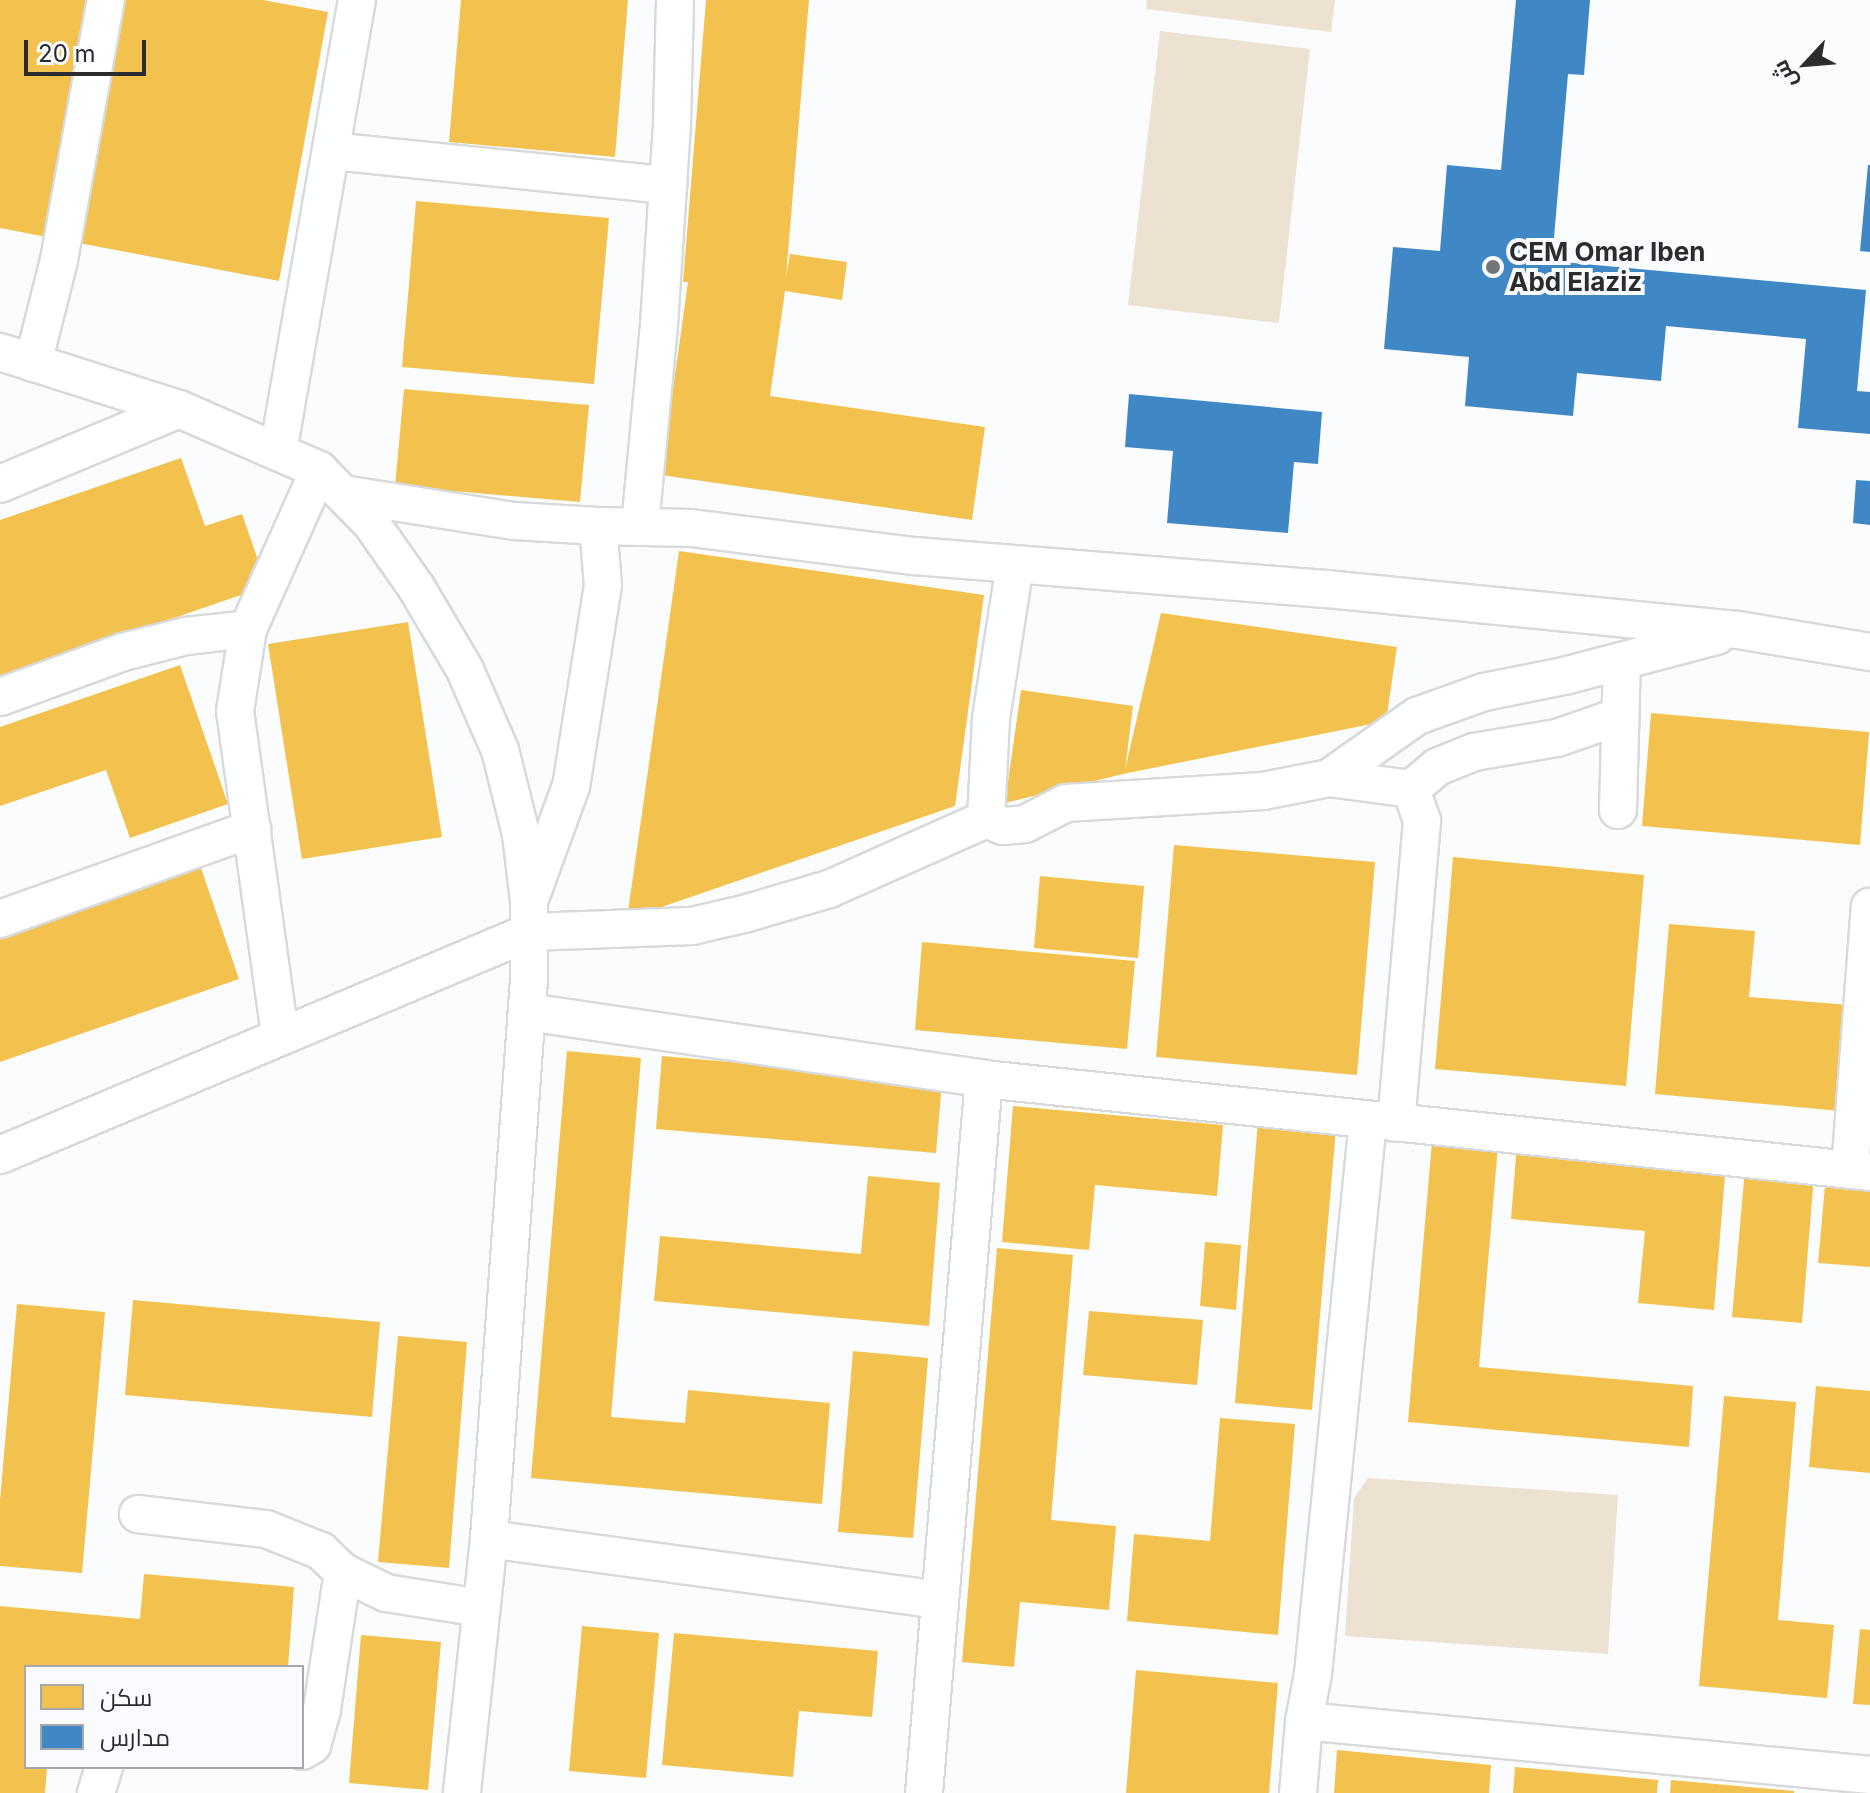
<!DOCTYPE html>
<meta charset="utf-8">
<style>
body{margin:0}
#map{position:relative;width:1870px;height:1793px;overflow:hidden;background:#fafcfe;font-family:Inter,Cairo,sans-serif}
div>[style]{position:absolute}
.green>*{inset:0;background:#ede2d1}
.homes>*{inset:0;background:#f2c14e}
.schools>*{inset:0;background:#3f88c5}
.roads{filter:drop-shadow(2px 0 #d7d9db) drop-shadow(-2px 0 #d7d9db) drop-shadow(0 2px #d7d9db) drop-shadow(0 -2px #d7d9db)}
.street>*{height:36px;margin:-18px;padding:0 18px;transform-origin:18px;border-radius:18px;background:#feffff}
.dots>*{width:22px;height:22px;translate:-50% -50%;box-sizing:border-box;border:4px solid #f9fbff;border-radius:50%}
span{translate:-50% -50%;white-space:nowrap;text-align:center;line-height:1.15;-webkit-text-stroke:8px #f9fbff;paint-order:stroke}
.poi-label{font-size:26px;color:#2a2c2e;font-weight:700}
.left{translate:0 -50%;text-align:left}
.legend{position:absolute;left:24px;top:1665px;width:280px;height:104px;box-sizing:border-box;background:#f9fbff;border:2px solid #a6a8ab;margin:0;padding:10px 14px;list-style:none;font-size:24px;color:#2a2c2e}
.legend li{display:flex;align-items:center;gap:16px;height:40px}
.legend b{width:40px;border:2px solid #a6a8ab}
.north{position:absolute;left:1766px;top:24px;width:80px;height:80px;-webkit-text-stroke:6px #f9fbff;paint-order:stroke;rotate:244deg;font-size:22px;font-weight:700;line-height:32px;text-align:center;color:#2a2c2e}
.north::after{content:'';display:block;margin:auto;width:28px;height:36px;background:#2a2c2e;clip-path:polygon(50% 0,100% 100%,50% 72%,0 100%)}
.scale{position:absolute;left:24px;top:40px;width:122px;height:36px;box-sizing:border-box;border:4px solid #2a2c2e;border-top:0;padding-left:10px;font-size:24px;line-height:28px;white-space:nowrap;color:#2a2c2e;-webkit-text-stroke:6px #f9fbff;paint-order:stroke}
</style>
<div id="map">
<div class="green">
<div style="clip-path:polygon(1147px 0,1335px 0,1331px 32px,1146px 9px)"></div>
<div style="clip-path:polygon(1160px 31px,1310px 49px,1279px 323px,1128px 305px)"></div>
<div style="clip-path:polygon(1368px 1478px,1618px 1495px,1608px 1654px,1345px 1636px,1354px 1498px)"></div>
</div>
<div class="homes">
<div style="clip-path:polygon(0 0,95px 0,52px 238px,0 228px)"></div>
<div style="clip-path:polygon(124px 0,263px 0,328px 12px,279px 281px,79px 243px)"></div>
<div style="clip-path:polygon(461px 0,628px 0,615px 157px,449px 142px)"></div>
<div style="clip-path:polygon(706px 0,809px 0,786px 277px,790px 254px,847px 262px,842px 300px,785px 291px,770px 396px,985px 427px,972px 520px,661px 475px,688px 282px,683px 282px)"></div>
<div style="clip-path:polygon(416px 201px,609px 218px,594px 384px,402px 367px)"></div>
<div style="clip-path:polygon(404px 389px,589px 405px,580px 502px,395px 486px)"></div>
<div style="clip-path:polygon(181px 458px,205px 526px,242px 514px,267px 586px,0 678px,0 520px)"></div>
<div style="clip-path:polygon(679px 551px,984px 595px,955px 806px,627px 919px)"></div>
<div style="clip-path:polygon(1161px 613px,1397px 647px,1386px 721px,1123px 774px,1005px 803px,1021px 690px,1133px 706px,1125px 770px)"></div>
<div style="clip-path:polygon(408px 622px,442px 837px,302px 859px,268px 644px)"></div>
<div style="clip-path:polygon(180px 665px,228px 804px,130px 838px,106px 770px,0 806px,0 727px)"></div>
<div style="clip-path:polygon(1651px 713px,1869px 732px,1860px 845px,1642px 826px)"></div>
<div style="clip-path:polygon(1174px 845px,1375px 862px,1357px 1075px,1156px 1057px)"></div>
<div style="clip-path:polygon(1453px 857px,1644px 875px,1626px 1086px,1435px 1069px)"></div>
<div style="clip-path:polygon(201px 868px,239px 979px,0 1062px,0 937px)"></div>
<div style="clip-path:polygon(1040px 876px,1144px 886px,1138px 958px,1034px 948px)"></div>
<div style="clip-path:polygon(1669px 924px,1755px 931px,1749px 997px,1849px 1005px,1840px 1111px,1655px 1094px)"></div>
<div style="clip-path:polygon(922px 942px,1135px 961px,1127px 1049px,915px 1030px)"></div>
<div style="clip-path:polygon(567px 1051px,641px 1058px,611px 1417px,685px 1423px,688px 1390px,830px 1403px,822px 1504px,531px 1478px)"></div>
<div style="clip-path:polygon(662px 1056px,942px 1081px,936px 1153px,656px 1129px)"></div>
<div style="clip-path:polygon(1013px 1106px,1223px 1125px,1217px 1196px,1095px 1185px,1089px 1250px,1002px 1242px)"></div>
<div style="clip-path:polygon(1258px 1121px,1336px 1128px,1312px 1410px,1235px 1403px)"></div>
<div style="clip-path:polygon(1432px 1141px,1498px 1146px,1479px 1367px,1693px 1386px,1689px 1447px,1408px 1422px)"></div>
<div style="clip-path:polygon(1517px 1144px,1726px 1163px,1714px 1310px,1638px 1303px,1645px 1231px,1511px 1219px)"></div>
<div style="clip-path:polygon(1745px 1169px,1814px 1175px,1802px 1323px,1732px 1317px)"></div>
<div style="clip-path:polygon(1826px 1175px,1870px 1179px,1870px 1267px,1818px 1263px)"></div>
<div style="clip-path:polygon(868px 1176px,940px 1183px,929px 1326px,654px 1301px,660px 1236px,861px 1254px)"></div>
<div style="clip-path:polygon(1205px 1242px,1241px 1245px,1236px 1310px,1200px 1306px)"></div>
<div style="clip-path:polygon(997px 1248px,1073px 1255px,1051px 1520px,1116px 1526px,1109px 1610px,1020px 1602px,1014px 1667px,962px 1662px)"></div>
<div style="clip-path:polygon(133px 1300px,380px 1322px,372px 1417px,125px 1395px)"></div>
<div style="clip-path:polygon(17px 1304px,105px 1312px,82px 1573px,0 1566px,0 1501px)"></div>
<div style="clip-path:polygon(1089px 1311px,1203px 1320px,1197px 1385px,1083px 1375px)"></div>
<div style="clip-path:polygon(398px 1336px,467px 1342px,449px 1568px,378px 1562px)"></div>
<div style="clip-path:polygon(853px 1351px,928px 1358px,913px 1538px,838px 1532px)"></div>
<div style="clip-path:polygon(1816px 1386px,1870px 1391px,1870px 1473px,1809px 1467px)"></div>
<div style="clip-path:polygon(1724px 1396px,1796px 1402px,1778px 1620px,1834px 1625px,1827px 1698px,1699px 1686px)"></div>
<div style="clip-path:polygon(1220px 1418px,1295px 1424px,1278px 1635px,1127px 1621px,1134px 1534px,1210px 1541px)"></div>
<div style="clip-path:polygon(144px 1574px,294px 1587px,288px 1667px,26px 1667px,26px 1767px,47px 1767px,45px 1793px,0 1793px,0 1606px,140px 1619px)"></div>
<div style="clip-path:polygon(582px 1626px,659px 1633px,646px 1778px,569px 1771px)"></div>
<div style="clip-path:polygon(1860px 1629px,1870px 1630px,1870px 1705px,1853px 1704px)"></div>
<div style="clip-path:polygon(674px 1633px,878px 1651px,872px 1717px,799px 1711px,793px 1777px,662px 1765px)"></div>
<div style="clip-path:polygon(361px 1635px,441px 1642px,428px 1790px,349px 1783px)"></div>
<div style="clip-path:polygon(1136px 1670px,1278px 1683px,1269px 1793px,1126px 1793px)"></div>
<div style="clip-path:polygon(1337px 1750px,1491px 1765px,1489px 1793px,1334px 1793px)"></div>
<div style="clip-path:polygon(1515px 1767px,1658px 1780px,1657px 1793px,1513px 1793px)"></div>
<div style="clip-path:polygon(1671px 1780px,1794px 1791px,1794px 1793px,1670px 1793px)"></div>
</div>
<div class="schools">
<div style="clip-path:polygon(1516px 0,1590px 0,1584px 75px,1568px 74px,1552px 261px,1866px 290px,1857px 391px,1870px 392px,1870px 434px,1798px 428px,1806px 339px,1666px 326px,1661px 381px,1577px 373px,1573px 416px,1465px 406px,1469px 357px,1384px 349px,1393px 247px,1440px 251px,1447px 165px,1501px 170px)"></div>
<div style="clip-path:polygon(1868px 165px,1870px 165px,1870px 252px,1860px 251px)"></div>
<div style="clip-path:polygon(1129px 394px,1322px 412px,1318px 464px,1294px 462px,1288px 533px,1167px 523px,1173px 451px,1125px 447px)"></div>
<div style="clip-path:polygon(1856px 480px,1870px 481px,1870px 525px,1853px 523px)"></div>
</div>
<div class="roads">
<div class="street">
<div style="left:331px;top:151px;width:339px;rotate:5.8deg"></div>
<div style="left:0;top:352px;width:188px;rotate:17.7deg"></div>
<div style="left:179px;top:409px;width:153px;rotate:23.5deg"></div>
<div style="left:319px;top:470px;width:74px;rotate:45.5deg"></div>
<div style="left:371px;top:523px;width:78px;rotate:54.9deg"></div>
<div style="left:416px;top:587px;width:96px;rotate:59.4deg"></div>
<div style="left:465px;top:670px;width:87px;rotate:66.4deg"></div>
<div style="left:500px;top:750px;width:87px;rotate:76deg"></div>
<div style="left:521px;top:834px;width:67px;rotate:83.2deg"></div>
<div style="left:529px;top:901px;width:78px;rotate:90deg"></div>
<div style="left:529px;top:979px;width:561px;rotate:94.09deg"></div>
<div style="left:489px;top:1539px;width:255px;rotate:96.1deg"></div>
<div style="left:33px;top:363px;width:106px;rotate:-75.8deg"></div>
<div style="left:59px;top:260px;width:264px;rotate:-79.8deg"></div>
<div style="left:278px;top:452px;width:459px;rotate:-80.1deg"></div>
<div style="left:0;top:484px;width:194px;rotate:-22.7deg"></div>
<div style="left:343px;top:494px;width:173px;rotate:9deg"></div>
<div style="left:514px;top:521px;width:84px;rotate:3.4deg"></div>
<div style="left:598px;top:526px;width:59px;rotate:85.2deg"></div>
<div style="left:603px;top:585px;width:204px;rotate:99deg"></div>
<div style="left:571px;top:786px;width:117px;rotate:110deg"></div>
<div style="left:598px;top:526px;width:93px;rotate:1.2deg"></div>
<div style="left:691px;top:528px;width:225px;rotate:7.2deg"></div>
<div style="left:914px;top:556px;width:413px;rotate:4.6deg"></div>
<div style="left:1326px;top:589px;width:414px;rotate:5.7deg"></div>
<div style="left:1738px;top:630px;width:134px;rotate:9.5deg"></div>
<div style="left:640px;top:526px;width:202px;rotate:-84.6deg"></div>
<div style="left:659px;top:325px;width:202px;rotate:-86.3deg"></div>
<div style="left:672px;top:123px;width:123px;rotate:-88.6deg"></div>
<div style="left:1015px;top:565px;width:155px;rotate:98.9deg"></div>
<div style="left:991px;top:718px;width:101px;rotate:92.8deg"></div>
<div style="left:986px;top:819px;width:18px;rotate:22deg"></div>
<div style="left:1003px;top:826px;width:22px;rotate:-5deg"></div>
<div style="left:1025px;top:824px;width:46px;rotate:-27.1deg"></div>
<div style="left:1066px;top:803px;width:197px;rotate:-3.5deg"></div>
<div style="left:1263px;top:791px;width:67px;rotate:-11.1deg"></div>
<div style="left:1329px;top:778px;width:83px;rotate:7.6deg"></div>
<div style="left:1411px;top:789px;width:34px;rotate:71deg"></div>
<div style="left:1422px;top:821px;width:303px;rotate:94.9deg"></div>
<div style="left:0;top:697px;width:131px;rotate:-20.1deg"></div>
<div style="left:123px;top:652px;width:65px;rotate:-14.3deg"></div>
<div style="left:186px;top:636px;width:62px;rotate:-6.4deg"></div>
<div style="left:1329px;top:778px;width:108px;rotate:-35.2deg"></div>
<div style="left:1417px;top:716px;width:71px;rotate:-19.7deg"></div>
<div style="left:1484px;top:692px;width:82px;rotate:-11.3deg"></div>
<div style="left:1564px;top:676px;width:158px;rotate:-14.7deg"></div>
<div style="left:1411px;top:789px;width:34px;rotate:-40deg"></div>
<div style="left:1437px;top:767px;width:40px;rotate:-22deg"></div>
<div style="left:1474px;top:752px;width:84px;rotate:-9.6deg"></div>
<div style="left:1557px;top:738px;width:67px;rotate:-19.2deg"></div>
<div style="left:1618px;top:810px;width:149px;rotate:-88.5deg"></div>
<div style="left:0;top:919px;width:268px;rotate:-19.7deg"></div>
<div style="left:527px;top:1012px;width:462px;rotate:8.3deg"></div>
<div style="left:984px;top:1079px;width:891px;rotate:5.99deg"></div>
<div style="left:280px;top:1035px;width:327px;rotate:-97.9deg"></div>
<div style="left:235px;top:711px;width:83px;rotate:-81deg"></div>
<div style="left:248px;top:629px;width:174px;rotate:-65.9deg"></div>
<div style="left:0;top:1155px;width:575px;rotate:-22.82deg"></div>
<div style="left:530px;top:932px;width:162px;rotate:-2.1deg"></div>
<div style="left:692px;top:926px;width:53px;rotate:-13deg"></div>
<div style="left:744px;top:914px;width:89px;rotate:-16.4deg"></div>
<div style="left:829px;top:889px;width:172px;rotate:-24deg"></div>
<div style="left:1850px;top:1170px;width:264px;rotate:-85.7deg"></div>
<div style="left:138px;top:1514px;width:129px;rotate:6.7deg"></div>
<div style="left:266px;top:1529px;width:59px;rotate:21.8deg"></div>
<div style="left:321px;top:1551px;width:30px;rotate:44deg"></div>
<div style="left:343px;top:1572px;width:48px;rotate:26deg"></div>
<div style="left:386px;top:1593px;width:96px;rotate:9deg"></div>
<div style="left:489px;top:1539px;width:453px;rotate:7.7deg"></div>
<div style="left:1304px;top:1721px;width:569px;rotate:5.45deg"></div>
<div style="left:302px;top:1751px;width:12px;rotate:-31deg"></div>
<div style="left:312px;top:1745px;width:37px;rotate:-74deg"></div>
<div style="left:322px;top:1709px;width:139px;rotate:-81.3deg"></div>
<div style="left:96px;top:1793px;width:27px;rotate:-73deg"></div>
<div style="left:924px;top:1793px;width:717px;rotate:-85.2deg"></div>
<div style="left:1298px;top:1793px;width:72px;rotate:-85.2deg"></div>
<div style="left:1304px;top:1721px;width:48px;rotate:-79.2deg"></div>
<div style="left:1313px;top:1674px;width:557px;rotate:-84.33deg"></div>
</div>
</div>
<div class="dots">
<div style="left:1493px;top:267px;background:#737577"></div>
</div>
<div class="poi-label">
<span class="left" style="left:1509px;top:267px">CEM Omar Iben<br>Abd Elaziz</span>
</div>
<ul class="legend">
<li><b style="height:22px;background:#f2c14e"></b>سكن</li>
<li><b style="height:22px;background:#3f88c5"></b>مدارس</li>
</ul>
<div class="north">ش</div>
<div class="scale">20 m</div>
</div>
